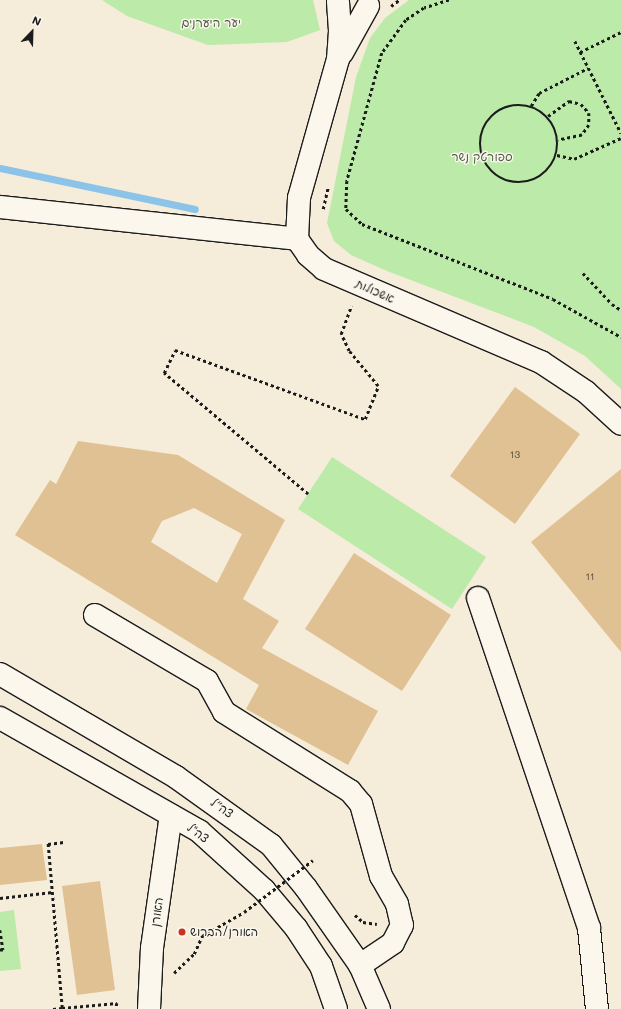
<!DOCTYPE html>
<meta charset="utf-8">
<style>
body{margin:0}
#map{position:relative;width:621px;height:1009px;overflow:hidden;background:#f6ecda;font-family:Mali,"Playpen Sans Hebrew",sans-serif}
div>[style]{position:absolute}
.green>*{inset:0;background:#bbeaa9}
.stream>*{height:7px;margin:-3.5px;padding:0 3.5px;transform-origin:3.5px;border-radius:3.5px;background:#8bc3e9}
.building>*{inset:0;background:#e0c193}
.path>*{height:2.5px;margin-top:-1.25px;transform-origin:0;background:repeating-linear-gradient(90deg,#1c1c1c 0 3px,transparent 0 6px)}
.path>.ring{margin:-1.25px;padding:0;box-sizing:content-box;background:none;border:2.5px solid #1c1c1c;border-radius:50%}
.roads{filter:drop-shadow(1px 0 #1c1c1c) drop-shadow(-1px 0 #1c1c1c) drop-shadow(0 1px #1c1c1c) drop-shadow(0 -1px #1c1c1c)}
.minor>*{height:22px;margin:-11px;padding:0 11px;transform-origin:11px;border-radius:11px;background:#fbf7ec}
.major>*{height:22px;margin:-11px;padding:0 11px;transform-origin:11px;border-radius:11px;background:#fbf7ec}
.path-bridge>*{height:2.5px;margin-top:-1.25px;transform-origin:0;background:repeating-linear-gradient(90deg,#1c1c1c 0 3px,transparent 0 6px)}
.dots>*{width:11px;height:11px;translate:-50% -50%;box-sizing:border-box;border:2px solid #fbf7ec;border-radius:50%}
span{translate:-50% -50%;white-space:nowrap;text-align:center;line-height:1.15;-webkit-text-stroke:3px #fbf7ec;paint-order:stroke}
.number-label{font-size:10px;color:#4d453a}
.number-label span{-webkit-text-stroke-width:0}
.park-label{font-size:12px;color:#4c5a46}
.street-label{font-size:12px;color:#1c1c1c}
.poi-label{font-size:12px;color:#1c1c1c}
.left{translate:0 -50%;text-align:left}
.north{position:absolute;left:12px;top:12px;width:40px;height:40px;-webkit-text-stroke:3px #fbf7ec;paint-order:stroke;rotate:23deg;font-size:11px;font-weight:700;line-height:16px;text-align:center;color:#1c1c1c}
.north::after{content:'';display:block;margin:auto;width:14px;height:18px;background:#1c1c1c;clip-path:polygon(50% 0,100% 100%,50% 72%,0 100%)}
</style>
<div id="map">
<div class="green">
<div style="clip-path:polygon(102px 0,313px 0,320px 30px,287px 42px,208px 45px,127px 16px)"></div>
<div style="clip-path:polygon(409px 0,621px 0,621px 389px,585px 356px,534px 327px,387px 271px,351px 255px,334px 241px,327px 223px,356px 77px,370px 38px,385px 18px)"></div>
<div style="clip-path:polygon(332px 457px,486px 557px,452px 609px,298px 509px)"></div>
<div style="clip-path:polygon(14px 910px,21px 969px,0 971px,0 912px)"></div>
</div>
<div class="stream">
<div style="left:0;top:168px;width:199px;rotate:11.9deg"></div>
</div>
<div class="building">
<div style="clip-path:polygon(515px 387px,580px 434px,515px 524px,450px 476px)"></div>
<div style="clip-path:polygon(evenodd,78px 441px,178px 455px,285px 520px,243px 599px,279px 621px,262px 648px,378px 711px,348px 765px,246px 709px,259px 685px,15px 535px,50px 480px,56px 484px,78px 441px,194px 508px,242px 534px,217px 583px,151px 542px,162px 521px,194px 508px)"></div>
<div style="clip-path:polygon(621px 469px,621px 652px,531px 542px)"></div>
<div style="clip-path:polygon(354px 553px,451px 615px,402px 691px,305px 629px)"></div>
<div style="clip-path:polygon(42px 844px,47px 880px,0 885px,0 848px)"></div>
<div style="clip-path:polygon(100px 881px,115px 990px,77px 995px,62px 886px)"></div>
</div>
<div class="path">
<div style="left:449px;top:0;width:26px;rotate:162deg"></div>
<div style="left:424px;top:8px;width:22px;rotate:146deg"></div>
<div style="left:406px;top:20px;width:41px;rotate:126deg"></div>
<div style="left:382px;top:53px;width:133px;rotate:105.3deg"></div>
<div style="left:347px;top:181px;width:28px;rotate:92deg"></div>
<div style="left:346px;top:209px;width:22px;rotate:43deg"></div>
<div style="left:362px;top:224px;width:205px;rotate:21.4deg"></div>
<div style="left:553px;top:299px;width:78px;rotate:29.2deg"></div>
<div style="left:391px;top:6px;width:10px;rotate:-37deg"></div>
<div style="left:575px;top:41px;width:103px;rotate:63.4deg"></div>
<div style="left:580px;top:52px;width:46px;rotate:-26deg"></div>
<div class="ring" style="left:480px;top:105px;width:75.5px;height:75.5px"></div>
<div style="left:531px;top:106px;width:15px;rotate:-58deg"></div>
<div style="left:539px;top:93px;width:55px;rotate:-27deg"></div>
<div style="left:548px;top:116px;width:26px;rotate:-36deg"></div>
<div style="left:569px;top:101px;width:12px;rotate:14deg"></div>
<div style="left:581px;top:104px;width:12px;rotate:48deg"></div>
<div style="left:589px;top:113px;width:12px;rotate:90deg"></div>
<div style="left:589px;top:125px;width:12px;rotate:125deg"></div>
<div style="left:582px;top:135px;width:24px;rotate:168deg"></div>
<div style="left:557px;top:155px;width:17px;rotate:13deg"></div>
<div style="left:574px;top:159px;width:51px;rotate:-24.1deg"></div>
<div style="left:323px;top:209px;width:22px;rotate:-77deg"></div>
<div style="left:583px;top:273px;width:42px;rotate:46.9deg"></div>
<div style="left:612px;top:304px;width:11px;rotate:34deg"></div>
<div style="left:308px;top:494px;width:188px;rotate:-140deg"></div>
<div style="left:164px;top:373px;width:25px;rotate:-64deg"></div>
<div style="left:175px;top:350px;width:202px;rotate:20deg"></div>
<div style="left:365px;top:419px;width:35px;rotate:-68deg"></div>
<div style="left:378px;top:386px;width:45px;rotate:-129.6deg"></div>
<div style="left:349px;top:351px;width:19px;rotate:-115deg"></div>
<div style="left:341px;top:334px;width:30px;rotate:-70deg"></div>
<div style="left:0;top:898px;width:53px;rotate:-6.5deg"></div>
<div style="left:355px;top:915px;width:11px;rotate:41deg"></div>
<div style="left:363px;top:922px;width:14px;rotate:8deg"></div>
<div style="left:0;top:930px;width:20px;rotate:81deg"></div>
<div style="left:3px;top:950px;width:3px;rotate:180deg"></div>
<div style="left:174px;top:973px;width:28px;rotate:-44deg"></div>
<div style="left:194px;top:954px;width:20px;rotate:-66deg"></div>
<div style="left:202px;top:936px;width:48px;rotate:-29.7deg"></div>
<div style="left:62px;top:1008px;width:55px;rotate:-5.2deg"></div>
<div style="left:117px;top:1003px;width:6px;rotate:99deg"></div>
<div style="left:53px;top:1009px;width:9px;rotate:-6deg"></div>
<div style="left:62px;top:1008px;width:165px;rotate:-94.9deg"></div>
<div style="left:48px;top:844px;width:16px;rotate:-7deg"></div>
</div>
<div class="roads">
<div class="minor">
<div style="left:338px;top:2px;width:29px;rotate:86deg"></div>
<div style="left:340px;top:31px;width:28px;rotate:94deg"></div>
<div style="left:338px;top:59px;width:144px;rotate:105.7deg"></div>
<div style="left:299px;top:198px;width:41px;rotate:92.8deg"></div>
<div style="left:297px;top:239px;width:19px;rotate:55deg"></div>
<div style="left:308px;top:255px;width:21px;rotate:41deg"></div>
<div style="left:324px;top:269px;width:236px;rotate:23.2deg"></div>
<div style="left:541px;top:362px;width:54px;rotate:33.7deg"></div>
<div style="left:586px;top:392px;width:47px;rotate:42.4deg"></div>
<div style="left:342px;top:53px;width:54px;rotate:-61deg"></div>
<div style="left:0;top:207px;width:299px;rotate:6.1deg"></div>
<div style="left:478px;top:598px;width:348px;rotate:71.4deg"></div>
<div style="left:589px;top:928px;width:81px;rotate:84.4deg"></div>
<div style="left:95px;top:615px;width:130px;rotate:30.5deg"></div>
<div style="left:207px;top:681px;width:35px;rotate:61deg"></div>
<div style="left:224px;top:712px;width:149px;rotate:32.1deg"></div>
<div style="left:350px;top:791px;width:17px;rotate:50deg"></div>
<div style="left:361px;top:804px;width:75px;rotate:74.5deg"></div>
<div style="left:381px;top:876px;width:32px;rotate:60deg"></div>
<div style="left:397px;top:904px;width:22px;rotate:77deg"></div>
<div style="left:402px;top:925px;width:20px;rotate:117deg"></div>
<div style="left:393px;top:943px;width:40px;rotate:146deg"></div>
<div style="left:149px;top:1009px;width:61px;rotate:-87.2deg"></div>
<div style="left:152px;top:948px;width:134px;rotate:-81.9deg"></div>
</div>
<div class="major">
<div style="left:0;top:674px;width:204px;rotate:30.3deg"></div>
<div style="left:176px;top:777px;width:117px;rotate:35.6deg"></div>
<div style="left:271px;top:845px;width:55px;rotate:50.9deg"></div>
<div style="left:306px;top:888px;width:94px;rotate:55deg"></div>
<div style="left:360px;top:965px;width:48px;rotate:66.6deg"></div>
<div style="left:0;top:718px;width:229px;rotate:29.6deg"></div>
<div style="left:199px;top:831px;width:88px;rotate:42.2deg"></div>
<div style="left:264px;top:890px;width:50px;rotate:49.9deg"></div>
<div style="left:296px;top:928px;width:45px;rotate:56.7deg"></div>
<div style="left:321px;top:966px;width:46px;rotate:70.8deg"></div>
</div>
</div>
<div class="path-bridge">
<div style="left:244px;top:912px;width:86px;rotate:-37deg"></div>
</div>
<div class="dots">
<div style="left:182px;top:932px;background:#c8321e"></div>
</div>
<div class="number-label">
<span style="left:515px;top:455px">13</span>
<span style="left:590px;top:577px">11</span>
</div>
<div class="park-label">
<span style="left:211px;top:23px">יער היערנים</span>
<span style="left:482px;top:157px">ספורטק נשר</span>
</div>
<div class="street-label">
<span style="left:375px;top:291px;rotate:24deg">אשכולות</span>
<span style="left:222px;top:808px;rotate:35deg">צה״ל</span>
<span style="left:198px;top:833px;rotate:37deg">צה"ל</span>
<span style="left:157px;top:912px;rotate:-82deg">האורן</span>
</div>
<div class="poi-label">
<span class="left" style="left:190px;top:932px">האורן/הברוש</span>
</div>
<div class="north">N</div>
</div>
